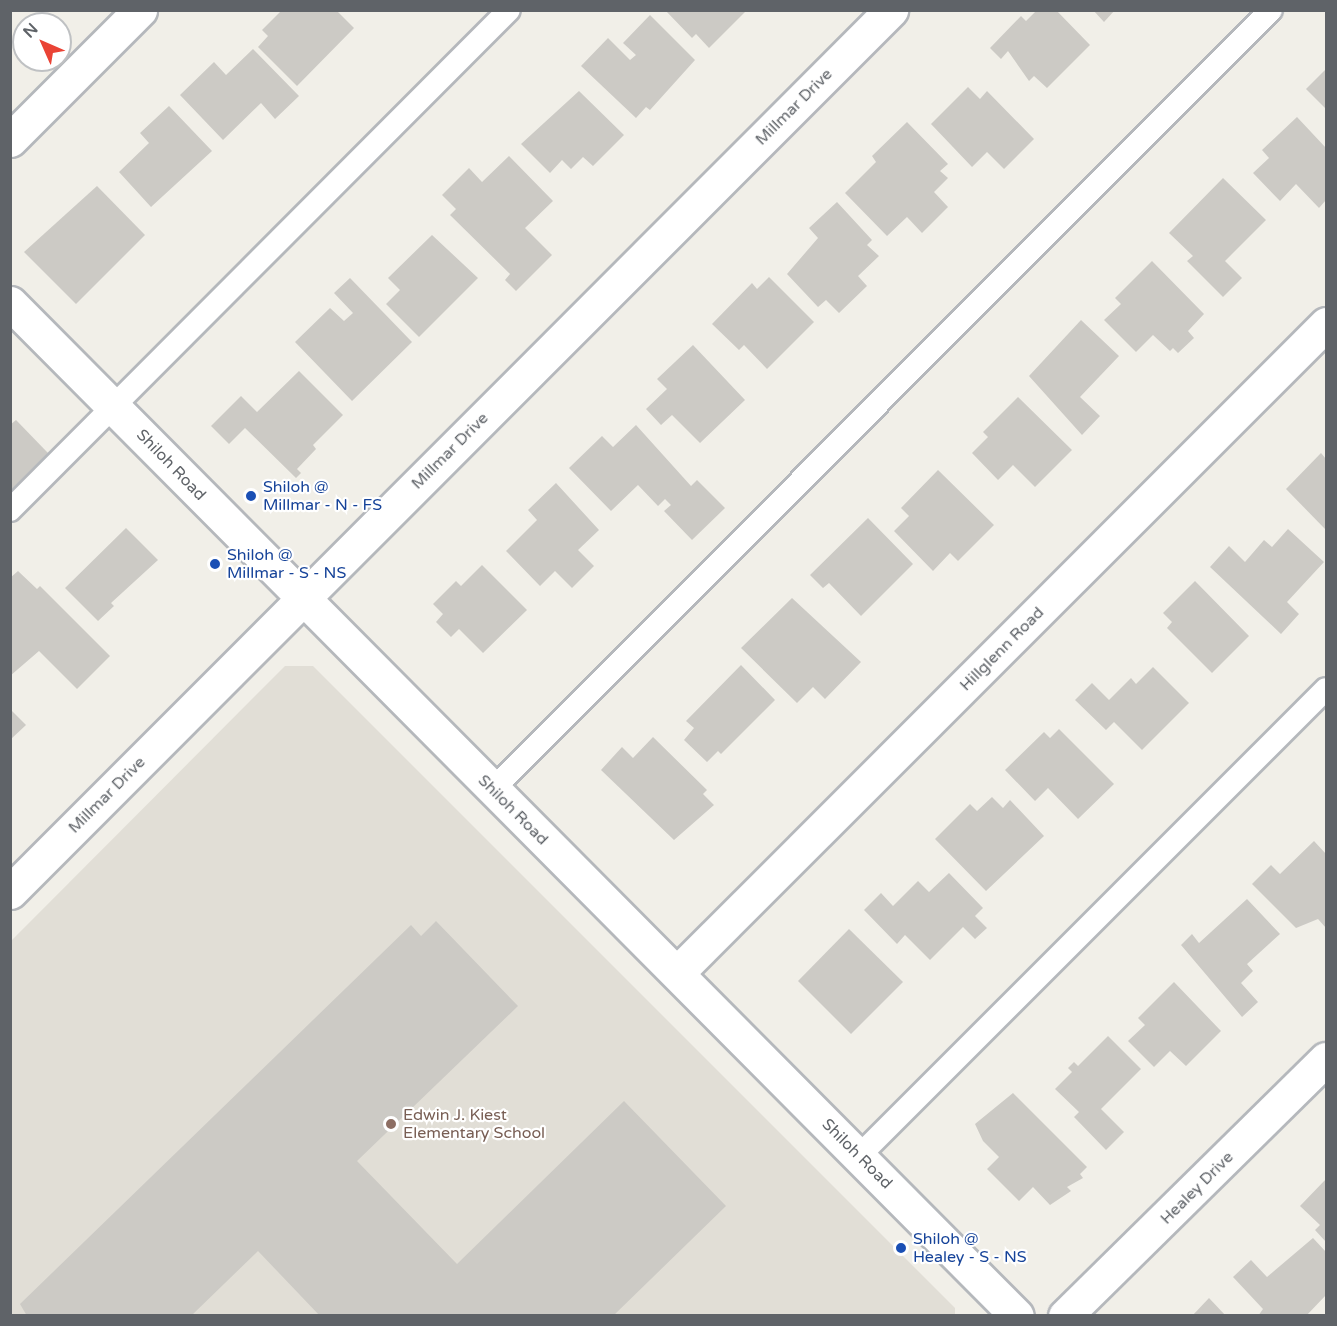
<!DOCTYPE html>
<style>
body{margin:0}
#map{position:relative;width:1337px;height:1326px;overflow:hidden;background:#f1efe8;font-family:"Varela Round",sans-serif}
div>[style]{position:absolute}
.education>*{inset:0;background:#e1ded6}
.building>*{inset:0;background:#cccac5}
.roads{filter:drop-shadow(2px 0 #b5b8bc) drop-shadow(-2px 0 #b5b8bc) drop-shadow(0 2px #b5b8bc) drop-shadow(0 -2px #b5b8bc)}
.service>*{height:22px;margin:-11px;padding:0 11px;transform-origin:11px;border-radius:11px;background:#fff}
.minor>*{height:33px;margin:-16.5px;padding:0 16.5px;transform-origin:16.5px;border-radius:16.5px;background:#fff}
.tertiary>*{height:33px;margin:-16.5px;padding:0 16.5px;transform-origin:16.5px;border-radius:16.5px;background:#fff}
.dots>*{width:16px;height:16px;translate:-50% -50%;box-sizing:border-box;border:3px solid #fff;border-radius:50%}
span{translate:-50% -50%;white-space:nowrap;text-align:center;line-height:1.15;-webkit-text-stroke:4.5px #fff;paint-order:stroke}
.street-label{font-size:16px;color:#5f6368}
.transit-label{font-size:16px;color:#164399}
.left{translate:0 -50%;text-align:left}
.education-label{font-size:16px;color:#785e54}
.frame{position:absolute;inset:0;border:12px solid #5f6368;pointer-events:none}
.north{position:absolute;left:12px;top:12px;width:60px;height:60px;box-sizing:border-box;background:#fff;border:2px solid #bfc1c3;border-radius:50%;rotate:315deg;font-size:16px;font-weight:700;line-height:24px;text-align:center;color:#5f6368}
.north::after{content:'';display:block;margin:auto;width:21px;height:27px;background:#ea4335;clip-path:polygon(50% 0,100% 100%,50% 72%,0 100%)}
</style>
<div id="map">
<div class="education">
<div style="clip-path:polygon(285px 666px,313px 666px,955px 1308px,955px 1316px,11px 1316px,11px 941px)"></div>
</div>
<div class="building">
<div style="clip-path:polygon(282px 10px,336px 10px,354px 28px,297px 86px,258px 47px,268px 36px,262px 30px)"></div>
<div style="clip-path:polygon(665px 10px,747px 10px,709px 48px,696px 34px,692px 38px)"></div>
<div style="clip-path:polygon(1037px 10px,1056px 10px,1090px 45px,1047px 88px,1034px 76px,1029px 81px,1008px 51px,1001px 59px,990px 48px,1021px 16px,1026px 21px)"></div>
<div style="clip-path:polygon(1093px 10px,1115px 10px,1104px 22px)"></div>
<div style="clip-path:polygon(650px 15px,695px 60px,650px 110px,646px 107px,636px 118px,581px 66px,608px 38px,630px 60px,636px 55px,623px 43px)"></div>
<div style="clip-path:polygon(253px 49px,299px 96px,275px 119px,261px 103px,223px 140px,180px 95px,214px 62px,226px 75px)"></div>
<div style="clip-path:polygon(1326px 69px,1326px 109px,1306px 89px)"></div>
<div style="clip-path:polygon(968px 87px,980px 99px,987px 91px,1034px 139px,1004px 169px,987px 152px,972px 167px,931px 124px)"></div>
<div style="clip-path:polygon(579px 91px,624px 135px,593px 166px,583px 157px,571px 169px,562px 160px,550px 173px,521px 144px)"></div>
<div style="clip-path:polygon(169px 106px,212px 151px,151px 207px,119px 172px,149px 143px,140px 133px)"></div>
<div style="clip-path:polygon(1297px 117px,1326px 148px,1326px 200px,1319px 208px,1296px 184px,1280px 201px,1253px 173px,1269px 158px,1262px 150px)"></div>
<div style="clip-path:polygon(907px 122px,948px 164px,940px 171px,948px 178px,934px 192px,948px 207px,922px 233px,907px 217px,887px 236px,845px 193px,876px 162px,872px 156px)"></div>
<div style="clip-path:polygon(509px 156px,553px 201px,525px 228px,552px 255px,516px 291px,505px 280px,510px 274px,450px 215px,456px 209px,442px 195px,469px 168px,482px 182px)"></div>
<div style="clip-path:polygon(1223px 178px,1266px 220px,1225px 261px,1242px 278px,1223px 297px,1187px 261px,1193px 256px,1169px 233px)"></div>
<div style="clip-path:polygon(97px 186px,145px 235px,76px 304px,24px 252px)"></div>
<div style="clip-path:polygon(837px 202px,872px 240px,867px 245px,879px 256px,858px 276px,867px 286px,839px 313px,826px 300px,818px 307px,787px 274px,818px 238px,809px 228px)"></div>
<div style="clip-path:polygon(432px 235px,478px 278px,419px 337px,386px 304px,400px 290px,388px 278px)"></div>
<div style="clip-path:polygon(1152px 261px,1204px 314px,1188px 331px,1194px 338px,1178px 353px,1173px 348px,1170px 351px,1153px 335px,1136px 352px,1104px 320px,1121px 304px,1115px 298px)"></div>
<div style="clip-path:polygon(769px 277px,814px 322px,767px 369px,744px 345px,739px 350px,712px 324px,752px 283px,757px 289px)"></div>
<div style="clip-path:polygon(350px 278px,412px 342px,352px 401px,295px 342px,330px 308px,344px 321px,353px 313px,334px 293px)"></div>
<div style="clip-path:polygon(1081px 320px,1119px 356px,1080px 397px,1100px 416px,1082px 435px,1029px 376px)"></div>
<div style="clip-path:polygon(693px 345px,745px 400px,700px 443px,672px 415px,661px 425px,646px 409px,667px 389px,657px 379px)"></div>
<div style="clip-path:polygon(299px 371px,343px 415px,313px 445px,316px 449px,297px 469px,301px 473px,296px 478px,245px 428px,229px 444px,211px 426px,241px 396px,257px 412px)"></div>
<div style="clip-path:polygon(1018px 397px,1072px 450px,1035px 487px,1013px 465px,998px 480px,972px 453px,988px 437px,983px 432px)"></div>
<div style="clip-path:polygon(16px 420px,48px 453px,12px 489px,10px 425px)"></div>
<div style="clip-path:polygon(636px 425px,691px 486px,697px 480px,725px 508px,692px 540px,664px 511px,671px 505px,665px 499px,658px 506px,638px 485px,611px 511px,569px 468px,602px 436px,613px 447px)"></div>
<div style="clip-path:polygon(1321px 453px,1326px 459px,1326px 530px,1286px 489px)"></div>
<div style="clip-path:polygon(938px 470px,994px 525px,958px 561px,950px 553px,933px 571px,894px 531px,909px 516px,901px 508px)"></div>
<div style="clip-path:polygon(556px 483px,599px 530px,578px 550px,594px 566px,572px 588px,555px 571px,540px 586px,506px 551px,537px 520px,528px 510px)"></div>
<div style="clip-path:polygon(868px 518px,913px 564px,861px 616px,829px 583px,823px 588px,810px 575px)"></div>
<div style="clip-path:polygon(126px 528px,158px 560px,111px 603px,114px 606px,98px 621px,65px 588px)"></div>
<div style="clip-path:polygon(1288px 529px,1324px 562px,1287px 602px,1299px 614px,1281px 634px,1210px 567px,1229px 546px,1245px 562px,1264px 540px,1272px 547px)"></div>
<div style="clip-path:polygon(482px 565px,527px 610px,483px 653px,459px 629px,451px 637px,436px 622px,443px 614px,433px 604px,456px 581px,461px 586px)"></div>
<div style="clip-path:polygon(18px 571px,37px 589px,40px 586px,110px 656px,77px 689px,39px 651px,10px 676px,10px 578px)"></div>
<div style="clip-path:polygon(1195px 581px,1249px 636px,1212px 673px,1167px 628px,1172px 622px,1163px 613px)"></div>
<div style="clip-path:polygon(792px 598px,861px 662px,825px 699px,813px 687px,797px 703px,741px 648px)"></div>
<div style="clip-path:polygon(741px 665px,775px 700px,721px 754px,718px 751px,707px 762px,684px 740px,694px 728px,686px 721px)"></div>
<div style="clip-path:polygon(1153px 667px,1189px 703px,1142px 750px,1114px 722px,1106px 730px,1075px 700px,1092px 683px,1109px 700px,1131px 678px,1136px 684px)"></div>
<div style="clip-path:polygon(10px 709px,26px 725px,10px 740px)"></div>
<div style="clip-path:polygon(1059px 729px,1114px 784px,1078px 819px,1048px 788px,1035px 801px,1005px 770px,1044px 732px,1050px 738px)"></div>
<div style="clip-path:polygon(653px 737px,707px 790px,703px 794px,714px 805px,674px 840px,601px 770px,622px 747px,633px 758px)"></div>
<div style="clip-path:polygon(992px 797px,1003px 808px,1010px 800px,1044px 836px,986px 891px,935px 839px,970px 804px,977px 811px)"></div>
<div style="clip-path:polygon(1314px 841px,1326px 854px,1326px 928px,1318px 919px,1296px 928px,1252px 884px,1271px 865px,1280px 874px)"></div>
<div style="clip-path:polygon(949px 873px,983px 908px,975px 916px,987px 928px,975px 939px,963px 927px,930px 960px,905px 935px,897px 944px,864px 910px,881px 893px,893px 906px,918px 881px,929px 892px)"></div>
<div style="clip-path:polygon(1247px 899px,1280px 934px,1247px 964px,1253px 971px,1241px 983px,1258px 1002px,1242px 1017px,1181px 945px,1192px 934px,1199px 943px)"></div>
<div style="clip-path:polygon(436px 921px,518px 1006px,357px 1161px,457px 1264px,624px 1101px,726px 1206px,613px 1316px,320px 1316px,258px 1251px,191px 1316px,27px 1316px,20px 1304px,411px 925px,421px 936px)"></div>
<div style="clip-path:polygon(849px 929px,903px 982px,851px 1034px,798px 981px)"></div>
<div style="clip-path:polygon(1174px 982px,1221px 1031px,1186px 1066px,1170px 1051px,1154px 1067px,1128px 1041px,1145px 1025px,1138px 1018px)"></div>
<div style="clip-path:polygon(1108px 1036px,1141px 1069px,1101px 1109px,1124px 1132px,1106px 1150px,1074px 1117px,1079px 1112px,1055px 1089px,1072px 1072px,1068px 1068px,1074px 1062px,1078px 1066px)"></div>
<div style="clip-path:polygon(1013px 1093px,1087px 1167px,1080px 1174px,1083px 1178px,1067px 1187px,1071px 1191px,1050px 1205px,1033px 1187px,1019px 1201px,987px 1169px,999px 1157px,983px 1141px,975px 1124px)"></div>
<div style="clip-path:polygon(1326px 1179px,1326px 1242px,1315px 1230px,1320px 1225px,1300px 1206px)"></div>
<div style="clip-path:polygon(1313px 1238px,1326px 1252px,1326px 1295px,1306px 1316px,1258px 1316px,1263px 1309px,1233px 1277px,1251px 1260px,1267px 1277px)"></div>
<div style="clip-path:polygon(1209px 1298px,1226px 1316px,1192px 1316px)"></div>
</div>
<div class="roads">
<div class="service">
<div style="left:10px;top:510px;width:706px;rotate:-45.06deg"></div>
<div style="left:492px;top:790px;width:1102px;rotate:-45.04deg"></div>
<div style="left:859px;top:1156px;width:660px;rotate:-45deg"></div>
</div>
<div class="minor">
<div style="left:10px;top:140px;width:184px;rotate:-45deg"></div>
<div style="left:677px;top:973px;width:918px;rotate:-45deg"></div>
<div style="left:1065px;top:1316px;width:366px;rotate:-44.6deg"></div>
</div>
<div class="tertiary">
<div style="left:10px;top:303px;width:1428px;rotate:45.17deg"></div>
<div style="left:10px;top:892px;width:1247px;rotate:-45.03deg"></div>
</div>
</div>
<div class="dots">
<div style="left:251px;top:496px;background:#1a4fb4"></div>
<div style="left:215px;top:564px;background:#1a4fb4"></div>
<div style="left:391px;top:1124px;background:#8d6e63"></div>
<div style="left:901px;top:1248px;background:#1a4fb4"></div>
</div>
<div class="street-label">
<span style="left:794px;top:107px;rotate:-45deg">Millmar Drive</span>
<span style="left:450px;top:451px;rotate:-45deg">Millmar Drive</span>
<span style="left:171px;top:465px;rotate:46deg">Shiloh Road</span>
<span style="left:1002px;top:649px;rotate:-45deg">Hillglenn Road</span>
<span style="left:107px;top:795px;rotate:-45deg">Millmar Drive</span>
<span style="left:513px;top:810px;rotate:45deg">Shiloh Road</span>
<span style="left:857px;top:1154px;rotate:45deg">Shiloh Road</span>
<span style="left:1197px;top:1188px;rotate:-45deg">Healey Drive</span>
</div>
<div class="transit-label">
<span class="left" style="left:263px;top:496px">Shiloh @<br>Millmar - N - FS</span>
<span class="left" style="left:227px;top:564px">Shiloh @<br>Millmar - S - NS</span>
<span class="left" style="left:913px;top:1248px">Shiloh @<br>Healey - S - NS</span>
</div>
<div class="education-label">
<span class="left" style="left:403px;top:1124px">Edwin J. Kiest<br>Elementary School</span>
</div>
<div class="frame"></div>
<div class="north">N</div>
</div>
